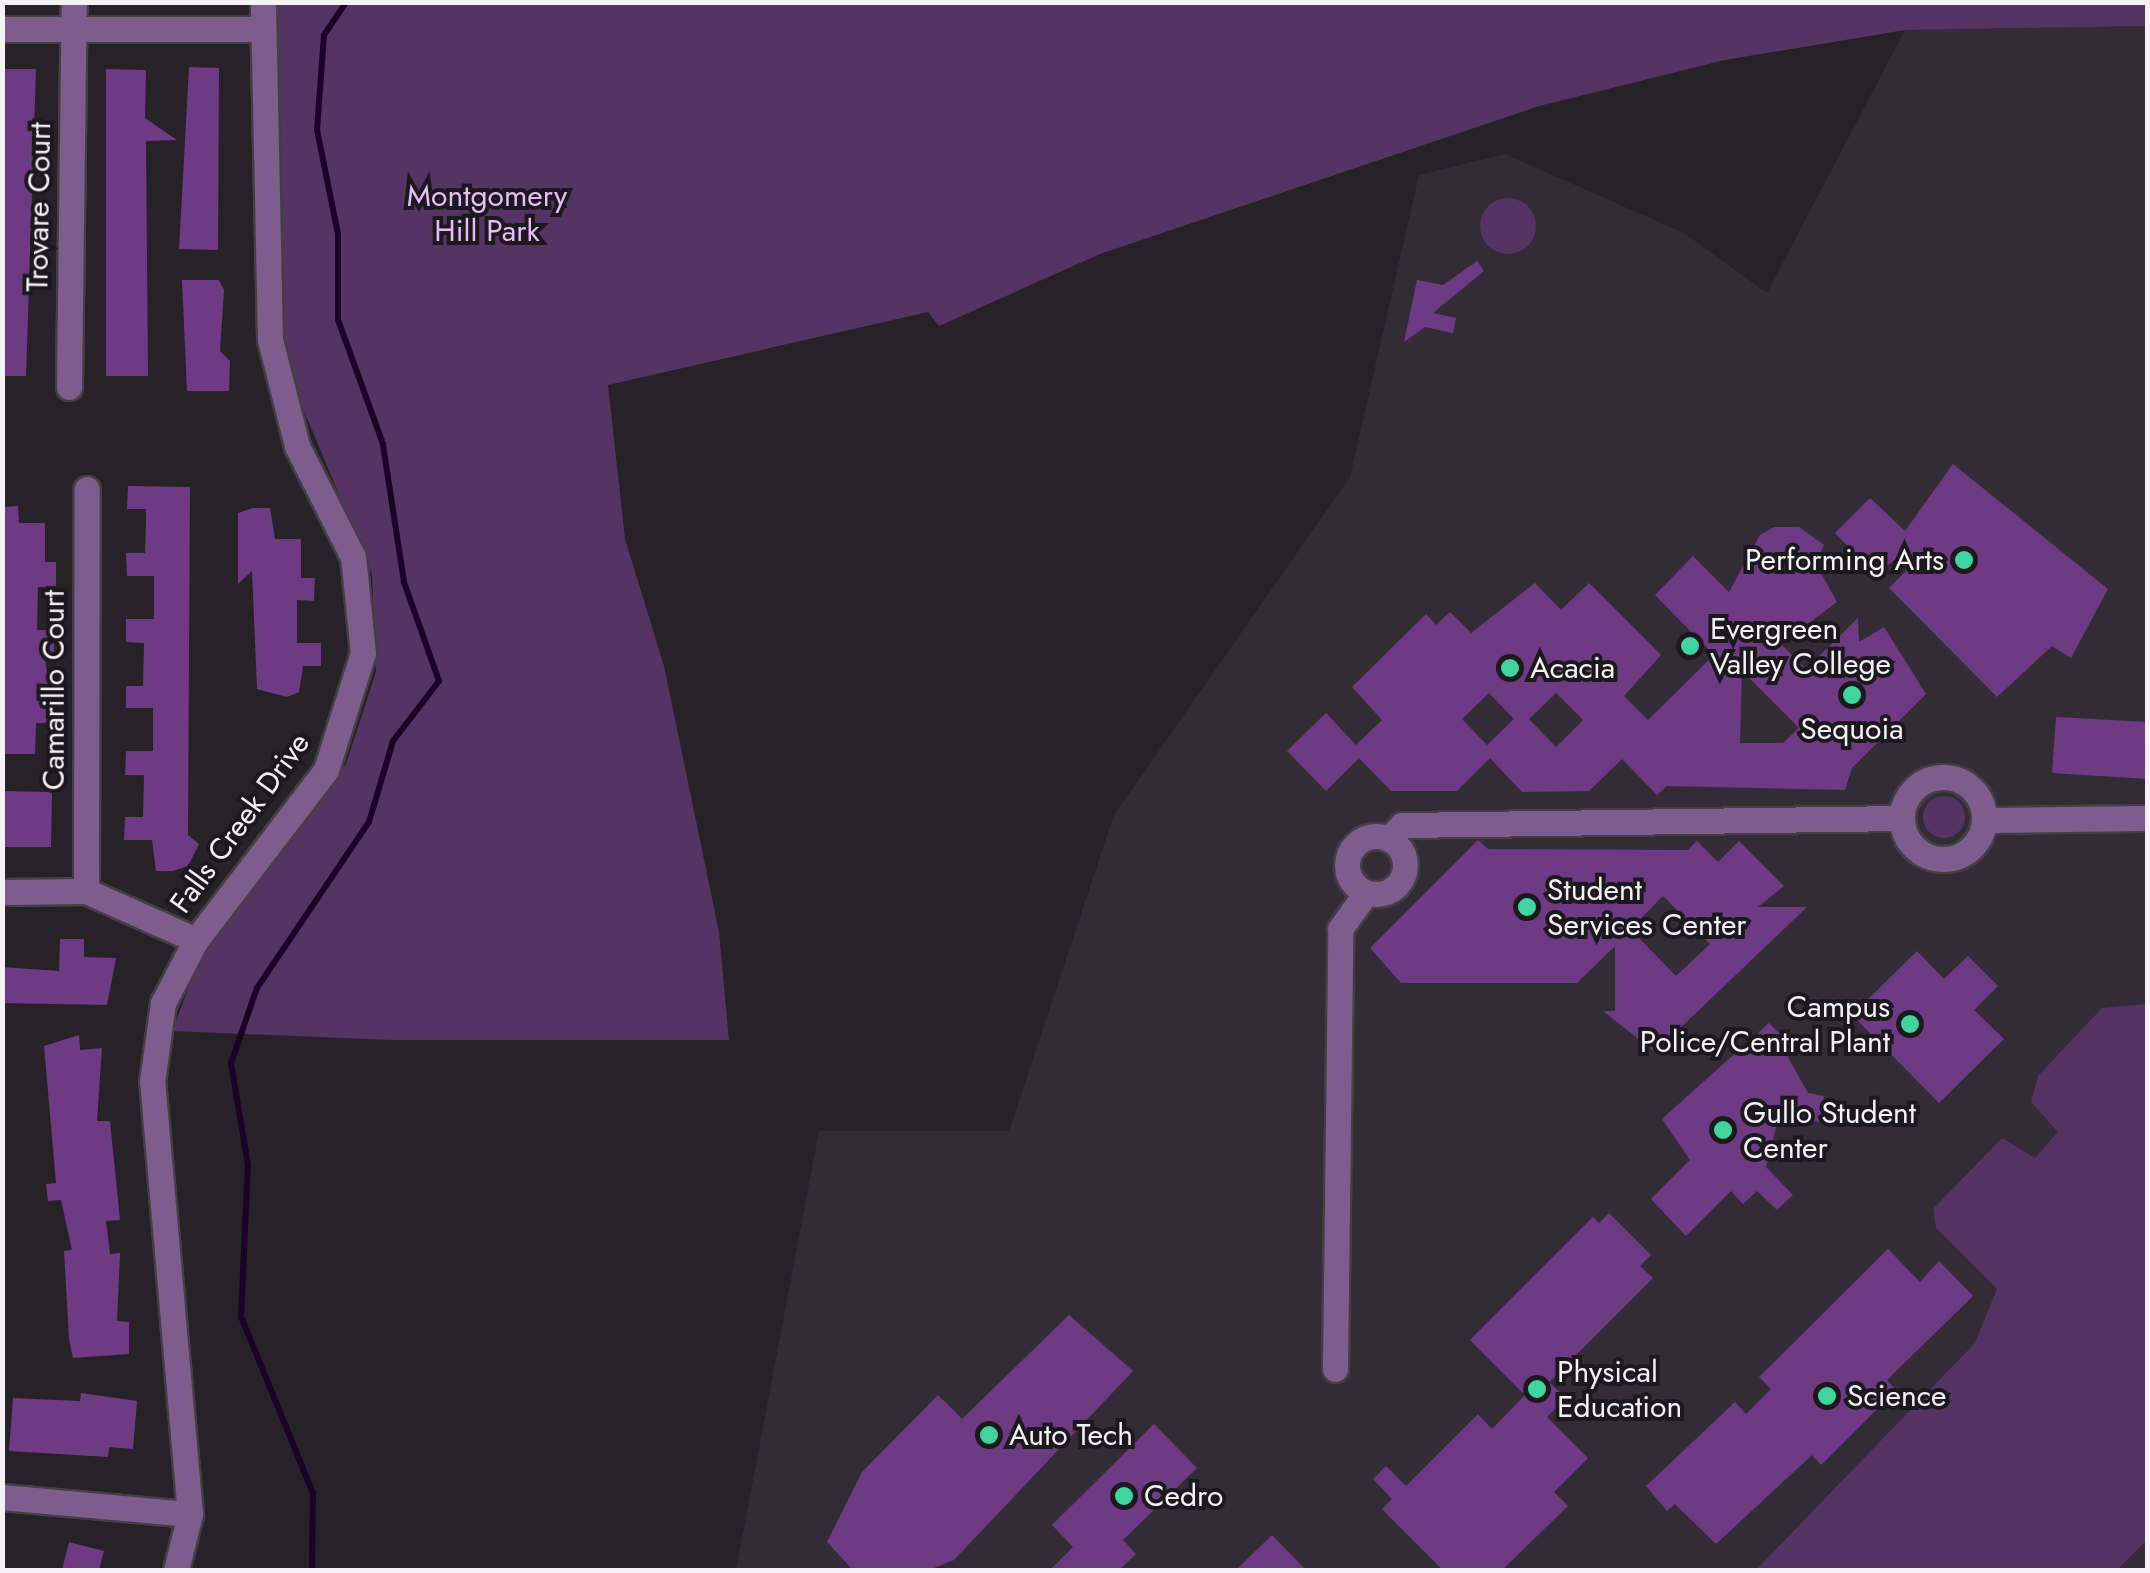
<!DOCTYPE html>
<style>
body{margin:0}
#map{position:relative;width:2150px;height:1573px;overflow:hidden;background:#262228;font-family:Jost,sans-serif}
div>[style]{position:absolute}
.built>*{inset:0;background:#332c36}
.green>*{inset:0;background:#553364}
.round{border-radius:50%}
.stream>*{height:6px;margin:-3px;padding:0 3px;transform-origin:3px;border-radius:3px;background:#1c0226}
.building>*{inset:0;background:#6f3a84}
.roads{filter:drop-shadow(2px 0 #433f45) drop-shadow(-2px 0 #433f45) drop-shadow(0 2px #433f45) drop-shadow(0 -2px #433f45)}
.minor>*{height:25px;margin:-12.5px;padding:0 12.5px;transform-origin:12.5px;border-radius:12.5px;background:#7e5c8d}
.minor>.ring{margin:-12.5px;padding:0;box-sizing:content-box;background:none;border:25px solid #7e5c8d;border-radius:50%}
.dots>*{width:28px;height:28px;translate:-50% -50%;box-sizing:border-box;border:5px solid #1c191e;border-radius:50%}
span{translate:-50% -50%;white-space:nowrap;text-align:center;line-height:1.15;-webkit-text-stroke:8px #1c191e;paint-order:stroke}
.park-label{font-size:30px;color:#e6bbf9}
.street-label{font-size:30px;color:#f5f2f6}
.poi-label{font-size:30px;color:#f5f2f6}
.right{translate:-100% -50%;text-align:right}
.left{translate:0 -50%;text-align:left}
.frame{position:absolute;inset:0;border:5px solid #f5f2f6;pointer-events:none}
</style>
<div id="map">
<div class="built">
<div style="clip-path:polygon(2147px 26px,2147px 1570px,736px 1570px,819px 1131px,1009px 1131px,1114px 815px,1350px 477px,1419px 175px,1505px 154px,1684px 233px,1767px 293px,1905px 30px)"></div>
</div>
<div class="green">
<div style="clip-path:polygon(277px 3px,2147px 3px,2147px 26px,1905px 30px,1725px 60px,1539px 106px,1100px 254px,939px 326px,928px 312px,608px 385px,625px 539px,664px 666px,719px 932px,729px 1040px,391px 1040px,172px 1031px,201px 956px,346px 764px,376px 672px,372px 574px,300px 401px,279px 311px)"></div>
<div class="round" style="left:1480px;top:198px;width:56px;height:56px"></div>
<div class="round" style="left:1923px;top:796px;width:42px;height:42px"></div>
<div style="clip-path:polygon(2147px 1004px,2147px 1540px,2117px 1570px,1756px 1570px,1975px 1343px,1997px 1289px,1936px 1228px,1933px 1209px,2002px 1138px,2035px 1158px,2058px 1132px,2031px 1102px,2038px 1076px,2102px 1008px)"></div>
</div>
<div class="stream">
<div style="left:312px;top:1570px;width:77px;rotate:-89.3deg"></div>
<div style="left:313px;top:1493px;width:190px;rotate:-112.2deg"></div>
<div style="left:241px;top:1317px;width:152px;rotate:-87.4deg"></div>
<div style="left:248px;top:1165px;width:103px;rotate:-99.5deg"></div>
<div style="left:231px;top:1063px;width:79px;rotate:-70.9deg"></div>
<div style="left:257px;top:988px;width:200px;rotate:-56deg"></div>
<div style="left:369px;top:822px;width:84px;rotate:-73.5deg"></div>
<div style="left:393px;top:741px;width:76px;rotate:-52.5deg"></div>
<div style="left:439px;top:681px;width:105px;rotate:-109.5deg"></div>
<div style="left:404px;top:582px;width:140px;rotate:-98.7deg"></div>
<div style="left:383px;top:444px;width:132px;rotate:-109.9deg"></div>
<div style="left:338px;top:320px;width:86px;rotate:-90deg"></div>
<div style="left:338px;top:234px;width:106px;rotate:-101.4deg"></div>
<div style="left:317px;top:130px;width:95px;rotate:-85.8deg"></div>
<div style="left:324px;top:35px;width:40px;rotate:-56deg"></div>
</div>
<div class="building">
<div style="clip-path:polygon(189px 67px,219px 68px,218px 250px,179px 249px)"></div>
<div style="clip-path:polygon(2px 69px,36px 69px,26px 376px,2px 376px)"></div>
<div style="clip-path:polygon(106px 69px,146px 70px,145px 118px,177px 140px,146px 141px,148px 376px,106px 376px)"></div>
<div style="clip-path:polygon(1477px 261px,1484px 271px,1433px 313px,1456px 318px,1453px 333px,1425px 327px,1404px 342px,1417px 280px,1443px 285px)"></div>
<div style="clip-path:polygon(182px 280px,219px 280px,224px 290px,220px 351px,230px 361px,229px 391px,187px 391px)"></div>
<div style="clip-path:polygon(1953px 464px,2108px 589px,2071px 658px,2052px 646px,1997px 697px,1889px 588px,1911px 566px,1902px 555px,1875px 574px,1835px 533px,1870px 498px,1905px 531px)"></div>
<div style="clip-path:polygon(128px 486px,190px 487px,188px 835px,199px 844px,188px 866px,173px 871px,156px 871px,152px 840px,124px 840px,125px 817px,143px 817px,144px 775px,125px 775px,126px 751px,153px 751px,153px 708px,126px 708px,126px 686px,143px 686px,144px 643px,126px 642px,126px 619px,154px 619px,154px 576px,127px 576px,126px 553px,145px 553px,146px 521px,146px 509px,127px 509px)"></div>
<div style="clip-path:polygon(18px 506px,19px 523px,45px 523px,45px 562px,56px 562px,56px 587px,38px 587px,37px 630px,54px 630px,54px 653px,44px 652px,54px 723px,36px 723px,35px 754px,2px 754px,2px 507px)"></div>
<div style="clip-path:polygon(253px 508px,270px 508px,275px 539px,301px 539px,301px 578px,315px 578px,314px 601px,297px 600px,297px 643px,321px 643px,321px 666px,303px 666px,299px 692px,287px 697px,257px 689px,252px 571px,238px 584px,238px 513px)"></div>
<div style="clip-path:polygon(evenodd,1774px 527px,1799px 527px,1824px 545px,1816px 564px,1837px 602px,1781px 644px,1806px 669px,1858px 618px,1859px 642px,1884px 627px,1926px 694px,1852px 768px,1845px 790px,1667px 786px,1657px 795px,1622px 759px,1589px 791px,1522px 792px,1490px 758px,1457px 791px,1391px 791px,1359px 758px,1326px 791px,1287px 751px,1326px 713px,1356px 745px,1382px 720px,1352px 687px,1426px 614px,1436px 625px,1450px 612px,1471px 633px,1535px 583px,1561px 610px,1589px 583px,1661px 655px,1624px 696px,1648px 720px,1714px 655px,1655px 595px,1693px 556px,1729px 592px,1760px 535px,1774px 527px,1742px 671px,1799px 728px,1783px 743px,1740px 743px,1742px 671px,1774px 527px,1489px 693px,1514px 719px,1487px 745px,1462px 719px,1489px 693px,1774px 527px,1556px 693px,1583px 720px,1556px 747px,1529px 719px,1556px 693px)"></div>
<div style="clip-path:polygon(2056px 717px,2148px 722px,2148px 779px,2052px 773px)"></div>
<div style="clip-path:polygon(2px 791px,52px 792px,51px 847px,2px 847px)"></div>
<div style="clip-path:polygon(evenodd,1478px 840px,1488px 849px,1688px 850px,1697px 841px,1718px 862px,1739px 841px,1784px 886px,1758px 907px,1807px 907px,1655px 1052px,1603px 1011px,1615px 1011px,1615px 946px,1577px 983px,1401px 983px,1370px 948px,1478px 840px,1663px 896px,1710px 944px,1676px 976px,1630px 929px,1663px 896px)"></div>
<div style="clip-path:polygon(60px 939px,84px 939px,84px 957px,116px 958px,107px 1005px,2px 1003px,2px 967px,59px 971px)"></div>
<div style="clip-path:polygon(1917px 951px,1944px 979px,1968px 956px,1998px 986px,1974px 1010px,2004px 1039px,1939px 1103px,1852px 1015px)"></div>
<div style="clip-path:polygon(1769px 1023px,1790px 1044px,1784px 1050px,1808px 1093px,1824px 1096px,1819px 1122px,1779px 1116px,1766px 1167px,1793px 1195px,1777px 1210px,1757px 1191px,1743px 1204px,1731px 1191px,1686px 1236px,1651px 1199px,1690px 1160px,1662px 1119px)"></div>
<div style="clip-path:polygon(79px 1035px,80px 1050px,102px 1048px,97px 1121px,110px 1121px,120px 1220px,106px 1221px,110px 1254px,120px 1253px,117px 1321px,129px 1322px,129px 1354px,73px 1358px,69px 1339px,64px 1251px,72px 1250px,61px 1200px,48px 1201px,46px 1184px,56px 1183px,44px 1046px)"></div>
<div style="clip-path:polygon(1609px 1213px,1651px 1255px,1640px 1266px,1653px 1278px,1549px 1382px,1566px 1398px,1547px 1417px,1588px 1458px,1554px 1492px,1568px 1506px,1502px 1570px,1443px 1570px,1382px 1509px,1392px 1499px,1373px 1479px,1386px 1466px,1406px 1486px,1478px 1414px,1492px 1429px,1525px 1395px,1470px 1340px,1593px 1217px,1599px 1223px)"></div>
<div style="clip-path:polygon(1888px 1249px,1920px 1282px,1939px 1261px,1973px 1296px,1887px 1380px,1896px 1390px,1821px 1465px,1812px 1455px,1716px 1544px,1675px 1504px,1667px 1511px,1646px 1486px,1735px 1402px,1746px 1414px,1771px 1389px,1759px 1377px)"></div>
<div style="clip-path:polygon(1069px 1315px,1133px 1371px,954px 1560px,929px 1570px,853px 1570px,827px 1542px,862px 1472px,938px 1395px,962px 1419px)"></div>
<div style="clip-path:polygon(81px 1393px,137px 1401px,133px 1449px,109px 1447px,108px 1457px,9px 1451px,13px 1398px,80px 1401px)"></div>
<div style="clip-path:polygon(1154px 1424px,1197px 1468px,1123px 1540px,1136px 1554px,1119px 1570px,1050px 1570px,1073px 1547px,1052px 1525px)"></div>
<div style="clip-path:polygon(1272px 1535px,1306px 1570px,1236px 1570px)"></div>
<div style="clip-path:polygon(69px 1542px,104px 1551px,99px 1570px,62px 1570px)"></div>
</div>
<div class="roads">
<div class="minor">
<div style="left:2px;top:29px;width:260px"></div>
<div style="left:69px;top:387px;width:385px;rotate:-89.3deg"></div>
<div class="ring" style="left:1902px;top:777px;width:57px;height:57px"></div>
<div style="left:1985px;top:820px;width:163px;rotate:-0.7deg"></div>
<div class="ring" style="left:1347px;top:836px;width:33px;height:33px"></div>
<div style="left:1389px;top:839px;width:19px;rotate:-47deg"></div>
<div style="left:1402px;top:825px;width:500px;rotate:-0.8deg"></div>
<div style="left:86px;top:891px;width:402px;rotate:-89.9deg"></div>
<div style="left:2px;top:892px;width:84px;rotate:-0.7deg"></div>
<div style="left:86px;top:891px;width:120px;rotate:24deg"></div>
<div style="left:1335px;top:1369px;width:440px;rotate:-89.3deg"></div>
<div style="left:1340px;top:929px;width:44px;rotate:-54.2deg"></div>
<div style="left:2px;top:1497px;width:189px;rotate:5.2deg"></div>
<div style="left:176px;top:1570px;width:58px;rotate:-76deg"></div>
<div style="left:190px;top:1514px;width:434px;rotate:-95deg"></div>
<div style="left:152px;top:1082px;width:80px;rotate:-82.1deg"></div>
<div style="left:163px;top:1003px;width:71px;rotate:-62.4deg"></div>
<div style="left:196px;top:940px;width:214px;rotate:-52.6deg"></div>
<div style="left:326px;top:770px;width:123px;rotate:-72.5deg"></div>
<div style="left:363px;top:653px;width:97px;rotate:-95.9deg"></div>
<div style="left:353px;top:557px;width:124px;rotate:-116.8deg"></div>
<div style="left:297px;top:446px;width:110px;rotate:-104.2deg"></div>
<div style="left:270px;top:339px;width:337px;rotate:-91.2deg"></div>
</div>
</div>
<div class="dots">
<div style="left:1964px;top:560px;background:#41d4a1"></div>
<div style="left:1690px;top:646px;background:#41d4a1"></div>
<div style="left:1510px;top:668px;background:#41d4a1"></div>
<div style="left:1852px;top:695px;background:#41d4a1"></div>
<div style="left:1527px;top:907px;background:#41d4a1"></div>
<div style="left:1910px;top:1024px;background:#41d4a1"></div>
<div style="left:1723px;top:1130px;background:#41d4a1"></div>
<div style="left:1537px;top:1389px;background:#41d4a1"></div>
<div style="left:1827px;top:1396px;background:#41d4a1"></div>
<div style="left:989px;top:1435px;background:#41d4a1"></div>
<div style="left:1124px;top:1496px;background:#41d4a1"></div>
</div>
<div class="park-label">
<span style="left:487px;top:213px">Montgomery<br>Hill Park</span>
</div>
<div class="street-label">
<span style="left:39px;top:207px;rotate:-89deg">Trovare Court</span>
<span style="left:54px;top:690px;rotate:-90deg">Camarillo Court</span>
<span style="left:240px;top:823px;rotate:-54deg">Falls Creek Drive</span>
</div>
<div class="poi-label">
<span class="right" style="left:1944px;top:560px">Performing Arts</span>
<span class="left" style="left:1710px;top:646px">Evergreen<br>Valley College</span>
<span class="left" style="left:1530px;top:668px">Acacia</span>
<span style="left:1852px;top:729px">Sequoia</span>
<span class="left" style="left:1547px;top:907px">Student<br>Services Center</span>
<span class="right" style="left:1890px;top:1024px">Campus<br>Police/Central Plant</span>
<span class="left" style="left:1743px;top:1130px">Gullo Student<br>Center</span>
<span class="left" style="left:1557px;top:1389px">Physical<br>Education</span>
<span class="left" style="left:1847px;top:1396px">Science</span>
<span class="left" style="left:1009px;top:1435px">Auto Tech</span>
<span class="left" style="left:1144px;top:1496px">Cedro</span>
</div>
<div class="frame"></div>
</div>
